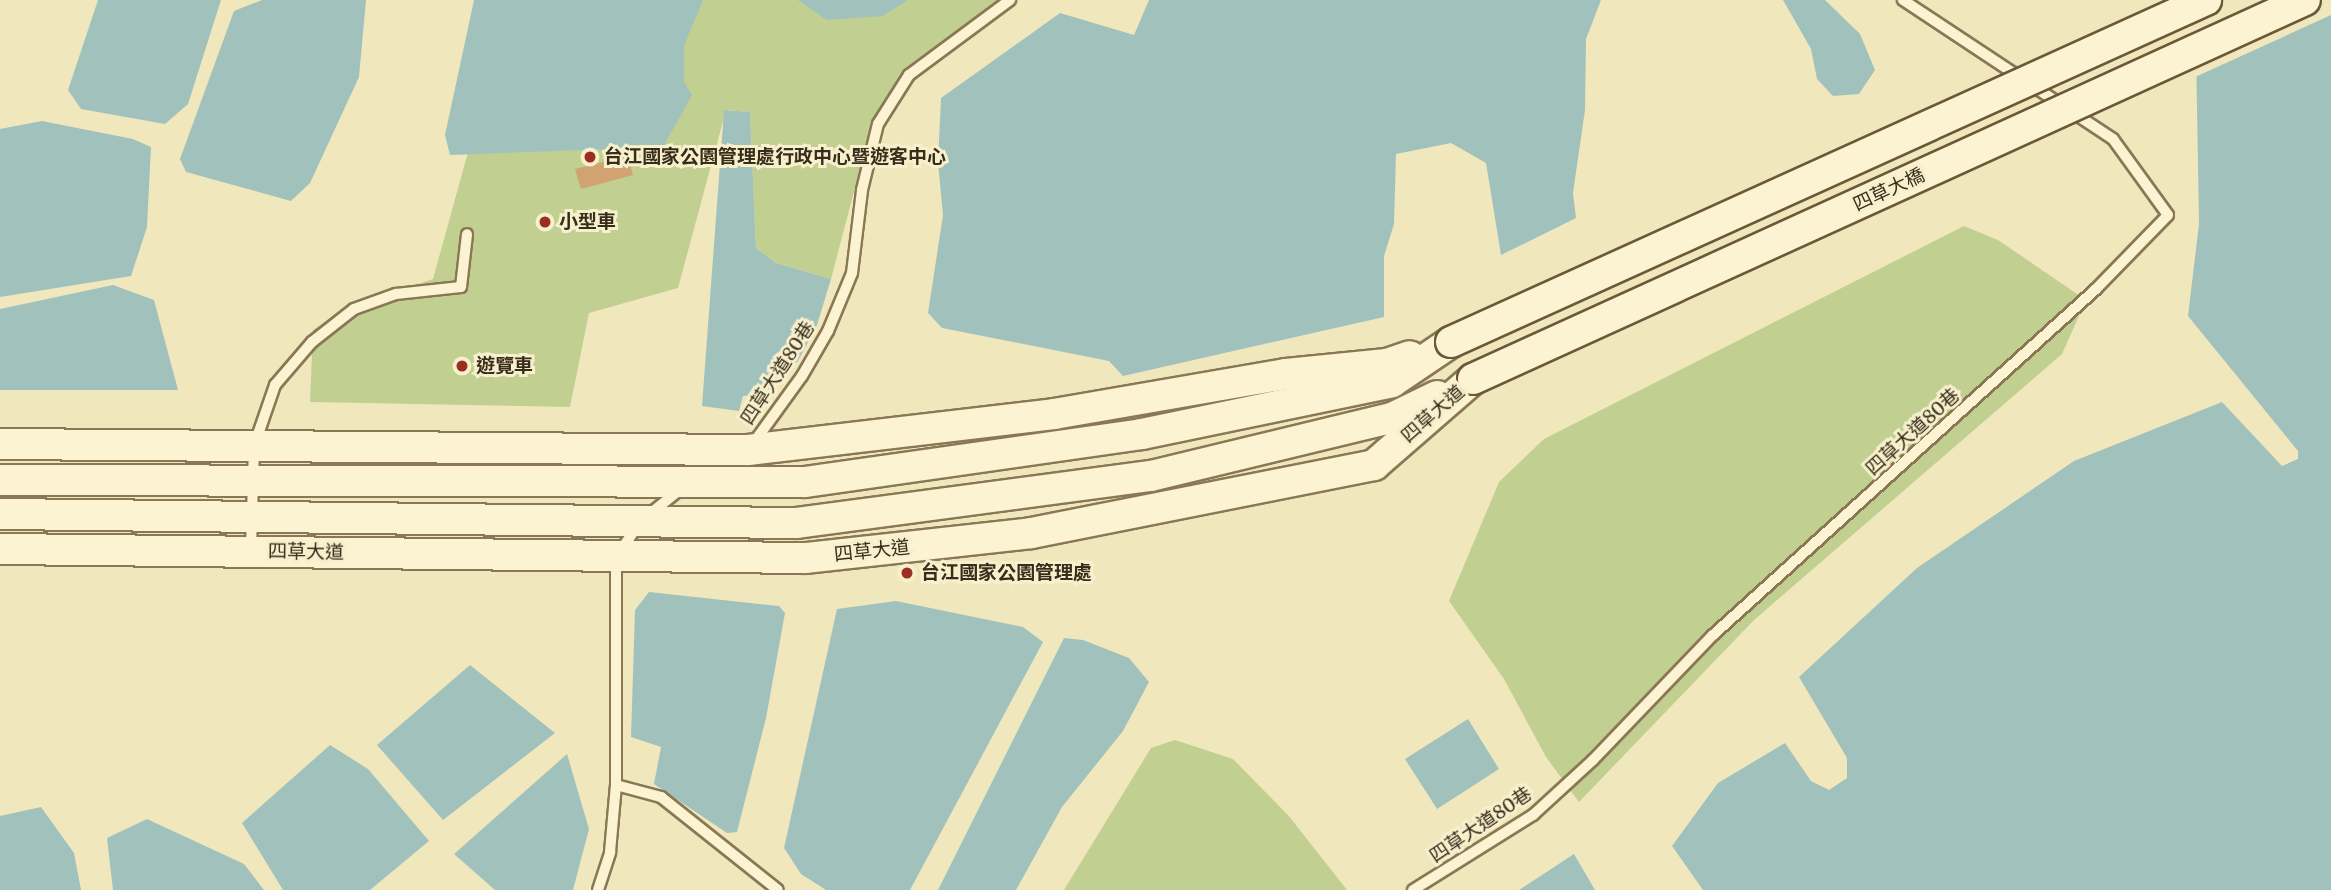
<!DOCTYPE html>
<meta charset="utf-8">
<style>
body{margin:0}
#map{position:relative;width:2331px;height:890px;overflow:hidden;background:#f1e7bd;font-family:Merriweather,"Noto Sans TC",serif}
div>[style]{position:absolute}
.green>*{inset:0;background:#c1cf91}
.water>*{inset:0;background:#a1c2bc}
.pier>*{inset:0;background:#f1e7bd}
.building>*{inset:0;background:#d1a371}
.roads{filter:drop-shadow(2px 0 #8a7755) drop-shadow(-2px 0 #8a7755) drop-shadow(0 2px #8a7755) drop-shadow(0 -2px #8a7755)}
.lane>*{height:10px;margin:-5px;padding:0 5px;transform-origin:5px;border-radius:5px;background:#fbf3d1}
.secondary>*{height:30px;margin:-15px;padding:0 15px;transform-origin:15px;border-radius:15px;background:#fbf3d1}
.bridges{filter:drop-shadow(2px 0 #6b5839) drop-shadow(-2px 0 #6b5839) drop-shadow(0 2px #6b5839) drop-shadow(0 -2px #6b5839)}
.secondary-bridge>*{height:30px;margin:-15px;padding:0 15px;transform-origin:15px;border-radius:15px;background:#fbf3d1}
.dots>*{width:19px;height:19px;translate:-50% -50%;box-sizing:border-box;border:4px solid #f7f0cd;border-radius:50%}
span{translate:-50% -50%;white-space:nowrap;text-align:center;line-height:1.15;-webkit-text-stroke:6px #f7f0cd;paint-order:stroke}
.poi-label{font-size:19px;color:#382c1b;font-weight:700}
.left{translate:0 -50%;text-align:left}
.street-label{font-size:19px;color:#382c1b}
</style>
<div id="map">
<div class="green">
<div style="clip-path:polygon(510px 0,1000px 0,903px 73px,872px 123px,831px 279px,776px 263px,756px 248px,750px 112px,726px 110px,678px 288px,589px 313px,570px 407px,310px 402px,313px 330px,344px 309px,433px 279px)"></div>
<div style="clip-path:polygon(1964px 226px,1998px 240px,2086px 300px,2062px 354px,1754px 620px,1579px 802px,1546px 757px,1504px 679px,1449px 601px,1499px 482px,1544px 439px)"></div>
<div style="clip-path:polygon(1175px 740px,1233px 759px,1288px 815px,1347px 890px,1064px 890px,1151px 748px)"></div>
</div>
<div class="water">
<div style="clip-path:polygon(98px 0,221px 0,188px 104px,165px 124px,81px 109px,68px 90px)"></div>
<div style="clip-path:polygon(262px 0,366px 0,359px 77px,310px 183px,291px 201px,186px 172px,180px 159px,234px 11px)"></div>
<div style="clip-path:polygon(474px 0,703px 0,684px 46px,684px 82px,692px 95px,663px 147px,450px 155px,445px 135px)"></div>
<div style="clip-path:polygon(798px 0,908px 0,883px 16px,827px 20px)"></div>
<div style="clip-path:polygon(1149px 0,1601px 0,1586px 39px,1585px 110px,1573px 193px,1576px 218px,1501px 255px,1486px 163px,1451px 143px,1396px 154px,1394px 224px,1384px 256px,1384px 317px,1123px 376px,1109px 361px,942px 328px,928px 313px,943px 215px,938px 163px,941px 98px,1060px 13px,1134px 35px)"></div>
<div style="clip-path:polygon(1783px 0,1825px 0,1860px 34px,1875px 70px,1859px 94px,1833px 96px,1817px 79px,1811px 49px)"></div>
<div style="clip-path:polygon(2331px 0,2331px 890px,1703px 890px,1672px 846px,1718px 783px,1785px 743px,1811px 781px,1829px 790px,1847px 778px,1847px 758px,1799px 677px,1917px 568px,2074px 461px,2222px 402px,2282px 466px,2298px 459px,2298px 451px,2188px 316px,2199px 224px,2196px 50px)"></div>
<div style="clip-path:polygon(724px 110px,750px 112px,756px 248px,776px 263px,831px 279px,817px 325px,798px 361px,765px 394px,743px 396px,739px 411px,702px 406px)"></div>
<div style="clip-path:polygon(42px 121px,133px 139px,151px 147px,147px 227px,131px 276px,0 297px,0 129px)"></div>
<div style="clip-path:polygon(113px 285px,154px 300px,178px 390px,0 390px,0 309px)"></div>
<div style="clip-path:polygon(649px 592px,779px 606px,785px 613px,766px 718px,737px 832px,727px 833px,654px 784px,661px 747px,631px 737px,635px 610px)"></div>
<div style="clip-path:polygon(896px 601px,1023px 627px,1043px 642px,910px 890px,826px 890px,801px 874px,784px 848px,837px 609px)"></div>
<div style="clip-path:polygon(1064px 638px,1083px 640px,1129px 658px,1149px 682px,1123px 731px,1062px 807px,1016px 890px,938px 890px)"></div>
<div style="clip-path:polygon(470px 665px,555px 733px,443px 820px,377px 745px)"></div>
<div style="clip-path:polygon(1468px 719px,1499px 769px,1437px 809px,1405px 759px)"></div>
<div style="clip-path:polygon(330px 745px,368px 769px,429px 841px,370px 890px,283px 890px,242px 823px)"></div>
<div style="clip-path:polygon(567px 754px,589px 829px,573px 890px,495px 890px,454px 854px)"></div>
<div style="clip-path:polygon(41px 807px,74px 853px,81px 890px,0 890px,0 816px)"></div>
<div style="clip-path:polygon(147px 819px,244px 864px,264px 890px,113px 890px,107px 838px)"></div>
<div style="clip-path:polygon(1574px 854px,1595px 890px,1519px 890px)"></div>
</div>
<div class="pier">
<div style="clip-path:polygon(2159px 0,2331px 0,2331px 15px,2193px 78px,2193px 51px)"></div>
</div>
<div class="building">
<div style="clip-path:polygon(627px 156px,633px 175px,581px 189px,575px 169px)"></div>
</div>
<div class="roads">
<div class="lane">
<div style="left:752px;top:445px;width:85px;rotate:-54.1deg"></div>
<div style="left:802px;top:376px;width:52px;rotate:-60deg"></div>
<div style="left:828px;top:331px;width:63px;rotate:-67.5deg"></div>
<div style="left:852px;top:273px;width:84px;rotate:-83.1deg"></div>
<div style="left:862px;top:190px;width:68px;rotate:-76.4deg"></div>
<div style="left:878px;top:124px;width:58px;rotate:-57.7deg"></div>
<div style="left:909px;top:75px;width:126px;rotate:-36.6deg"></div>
<div style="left:251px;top:548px;width:102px;rotate:-88.3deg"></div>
<div style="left:254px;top:446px;width:65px;rotate:-71deg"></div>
<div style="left:275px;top:385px;width:57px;rotate:-49.3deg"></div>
<div style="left:312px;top:342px;width:53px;rotate:-38.2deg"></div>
<div style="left:354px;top:309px;width:45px;rotate:-19.7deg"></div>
<div style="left:396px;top:294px;width:65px;rotate:-6.1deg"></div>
<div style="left:461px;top:287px;width:53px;rotate:-83.5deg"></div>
<div style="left:616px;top:785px;width:47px;rotate:14.9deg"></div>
<div style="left:661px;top:797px;width:149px;rotate:38.5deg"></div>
<div style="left:598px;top:890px;width:40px;rotate:-72deg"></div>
<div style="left:610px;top:852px;width:67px;rotate:-84.9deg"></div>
<div style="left:616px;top:785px;width:228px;rotate:-90deg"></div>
<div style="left:616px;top:557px;width:44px;rotate:-55.2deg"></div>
<div style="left:641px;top:521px;width:53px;rotate:-38.8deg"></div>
<div style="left:1413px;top:890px;width:142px;rotate:-32deg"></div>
<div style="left:1533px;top:815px;width:81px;rotate:-42.5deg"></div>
<div style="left:1593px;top:760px;width:173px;rotate:-46.2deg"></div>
<div style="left:1713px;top:635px;width:516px;rotate:-42.09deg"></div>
<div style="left:2096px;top:289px;width:103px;rotate:-45.8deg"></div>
<div style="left:2168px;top:215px;width:94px;rotate:-125.9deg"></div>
<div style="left:2113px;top:139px;width:252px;rotate:-146.5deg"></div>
</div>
<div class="secondary">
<div style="left:0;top:444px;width:748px;rotate:0.46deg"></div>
<div style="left:748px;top:450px;width:308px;rotate:-6.7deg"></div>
<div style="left:1054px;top:414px;width:235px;rotate:-9.8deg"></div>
<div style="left:1286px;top:374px;width:101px;rotate:-5.7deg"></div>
<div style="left:1387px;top:364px;width:24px;rotate:-19deg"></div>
<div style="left:0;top:480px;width:805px;rotate:0.14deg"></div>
<div style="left:805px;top:482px;width:340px;rotate:-8.1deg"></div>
<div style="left:1142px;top:434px;width:255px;rotate:-11.7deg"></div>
<div style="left:1392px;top:382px;width:71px;rotate:-34.1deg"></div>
<div style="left:0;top:514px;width:797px;rotate:0.65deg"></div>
<div style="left:797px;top:523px;width:357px;rotate:-7.6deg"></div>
<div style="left:1151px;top:476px;width:250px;rotate:-13.6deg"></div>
<div style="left:1394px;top:417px;width:48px;rotate:-26deg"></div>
<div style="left:0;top:549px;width:806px;rotate:0.64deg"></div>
<div style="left:806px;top:558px;width:226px;rotate:-6.3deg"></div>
<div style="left:1031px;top:533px;width:350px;rotate:-11.2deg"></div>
<div style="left:1374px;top:465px;width:131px;rotate:-41deg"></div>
</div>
</div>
<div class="bridges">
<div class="secondary-bridge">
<div style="left:1451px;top:342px;width:829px;rotate:-24.37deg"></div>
<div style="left:1473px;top:379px;width:914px;rotate:-24.49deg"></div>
</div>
</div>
<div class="dots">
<div style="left:590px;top:157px;background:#9c2e21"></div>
<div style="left:545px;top:222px;background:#9c2e21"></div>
<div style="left:462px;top:366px;background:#9c2e21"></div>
<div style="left:907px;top:573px;background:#9c2e21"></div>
</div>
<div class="poi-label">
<span class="left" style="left:604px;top:157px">台江國家公園管理處行政中心暨遊客中心</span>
<span class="left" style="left:559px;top:222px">小型車</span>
<span class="left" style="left:476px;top:366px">遊覽車</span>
<span class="left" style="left:921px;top:573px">台江國家公園管理處</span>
</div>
<div class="street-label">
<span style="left:1889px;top:190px;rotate:-25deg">四草大橋</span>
<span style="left:778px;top:373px;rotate:-57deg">四草大道80巷</span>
<span style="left:1433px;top:414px;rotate:-41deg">四草大道</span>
<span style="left:1913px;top:432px;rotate:-42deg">四草大道80巷</span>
<span style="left:872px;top:551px;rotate:-6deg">四草大道</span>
<span style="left:306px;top:552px;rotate:1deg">四草大道</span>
<span style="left:1481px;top:825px;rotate:-34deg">四草大道80巷</span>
</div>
</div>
